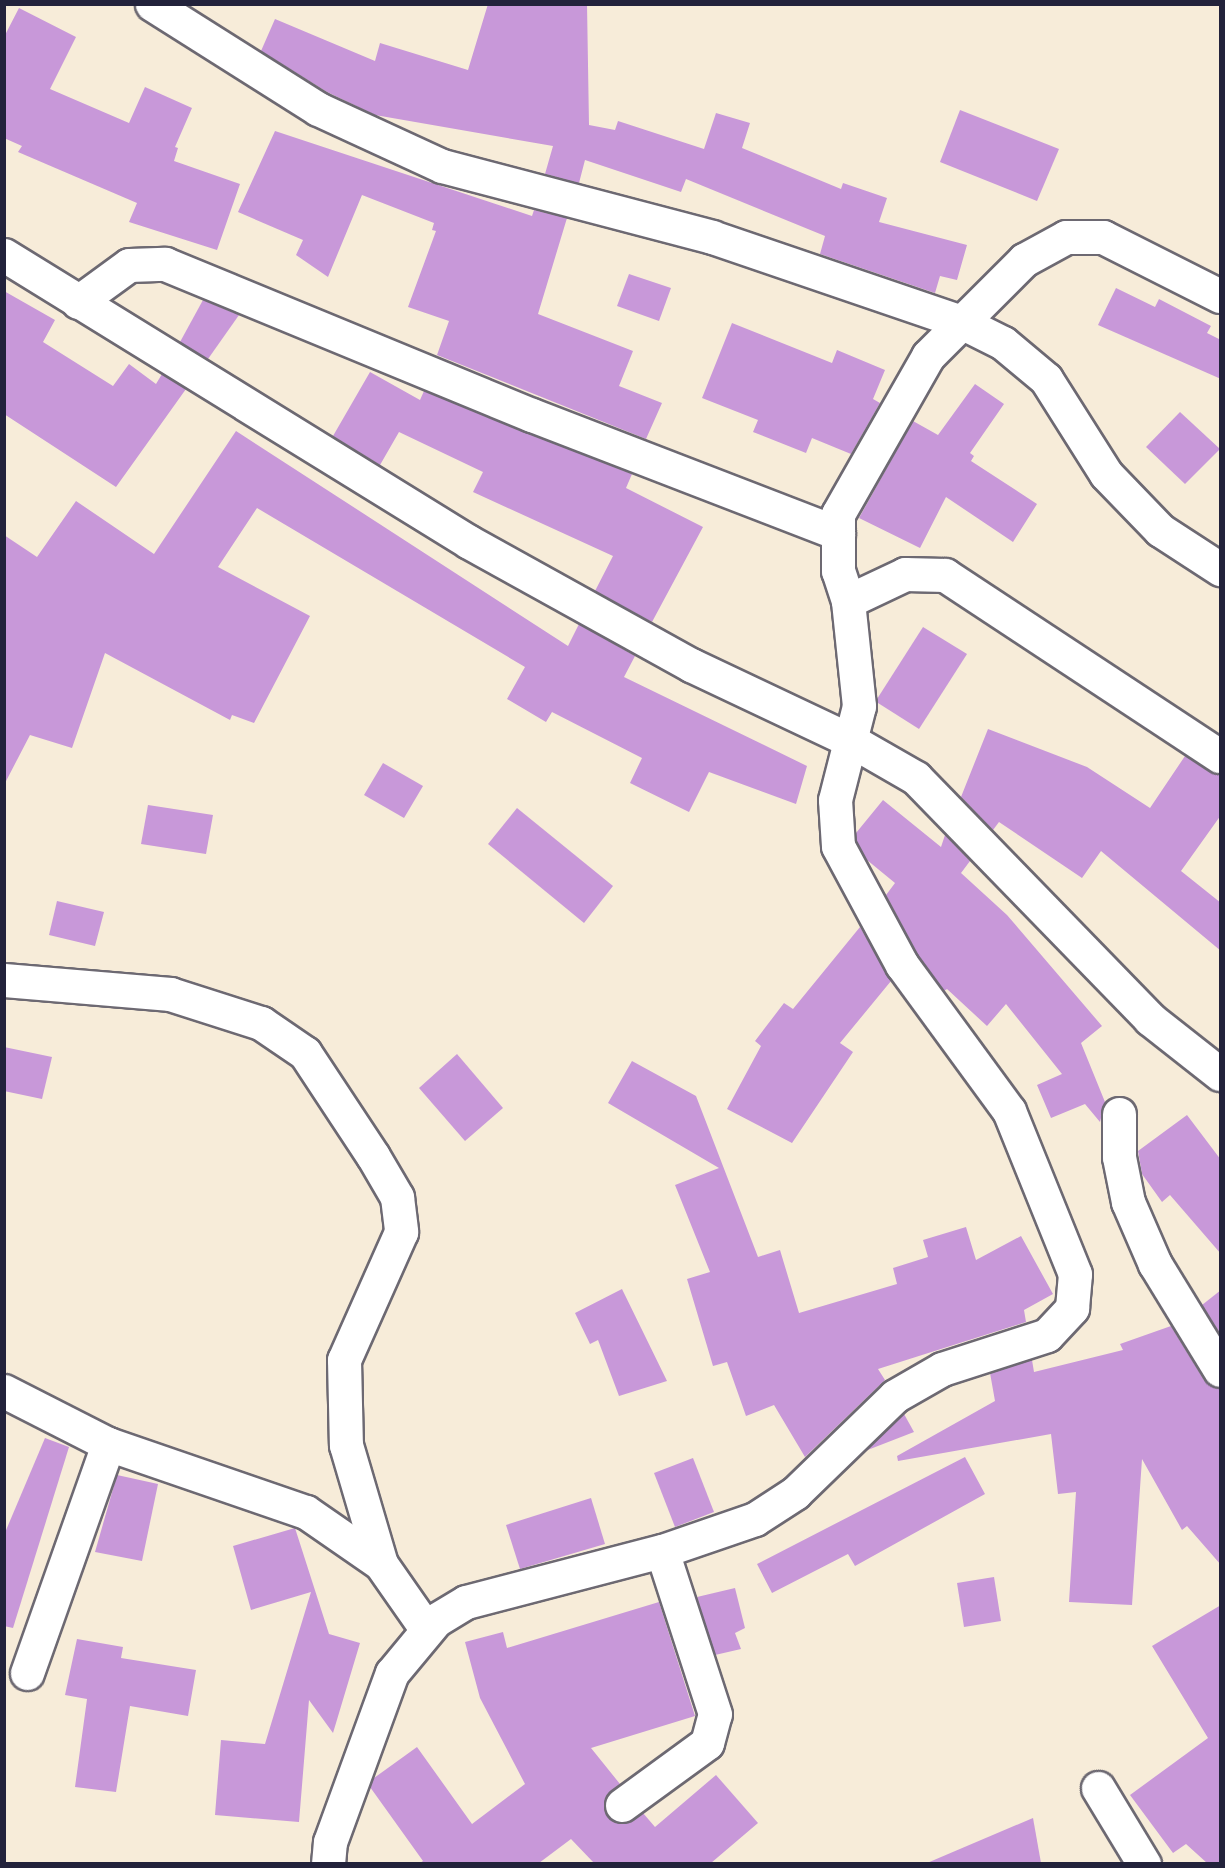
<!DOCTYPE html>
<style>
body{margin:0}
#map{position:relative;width:1225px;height:1868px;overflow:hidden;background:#f7ecd9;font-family:"Architects Daughter",sans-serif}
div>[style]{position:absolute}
.building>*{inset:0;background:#c898d9}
.roads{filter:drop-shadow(2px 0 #6d6972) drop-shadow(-2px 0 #6d6972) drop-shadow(0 2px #6d6972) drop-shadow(0 -2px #6d6972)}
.minor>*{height:33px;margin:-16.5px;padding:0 16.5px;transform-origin:16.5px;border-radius:16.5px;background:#fff}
span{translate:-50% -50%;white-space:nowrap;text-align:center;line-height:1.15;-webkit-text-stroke:5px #fff;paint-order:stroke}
.frame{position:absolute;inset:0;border:6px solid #22223b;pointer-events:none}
</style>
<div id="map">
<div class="building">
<div style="clip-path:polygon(488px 4px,587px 4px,589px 125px,615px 130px,618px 121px,704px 149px,716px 113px,750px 123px,742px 148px,841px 189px,843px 183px,887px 198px,879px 222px,967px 245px,957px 280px,940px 276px,935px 293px,820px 254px,825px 236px,686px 179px,681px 192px,585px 160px,579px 183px,545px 174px,553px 146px,375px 115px,327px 92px,261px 51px,275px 19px,375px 61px,380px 43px,468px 70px)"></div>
<div style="clip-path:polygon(19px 8px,76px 37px,50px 89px,129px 123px,145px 87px,192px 108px,175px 147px,178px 148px,174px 161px,240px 184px,217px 250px,129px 222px,137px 203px,18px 152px,22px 146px,4px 138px,4px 37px)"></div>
<div style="clip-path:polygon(960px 110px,1059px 149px,1037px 201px,940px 162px)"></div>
<div style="clip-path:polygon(275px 131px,532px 216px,534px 210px,567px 218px,538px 314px,633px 351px,619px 386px,662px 403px,646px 439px,437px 355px,449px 321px,408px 307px,436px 231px,432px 230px,434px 223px,362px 195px,328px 277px,296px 255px,303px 240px,238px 212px)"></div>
<div style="clip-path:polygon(629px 274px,671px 288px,659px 321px,617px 306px)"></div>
<div style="clip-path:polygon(1116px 288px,1155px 307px,1159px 299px,1211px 326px,1207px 333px,1221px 340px,1221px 379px,1098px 325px)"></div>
<div style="clip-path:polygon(4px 291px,55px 320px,43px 342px,113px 386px,129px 364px,156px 384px,162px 374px,186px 389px,116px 487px,4px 414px)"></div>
<div style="clip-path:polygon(203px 300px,239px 315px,208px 359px,180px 342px)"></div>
<div style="clip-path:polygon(732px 323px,832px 363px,837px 350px,885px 370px,873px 399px,880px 403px,851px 454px,812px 438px,806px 453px,753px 432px,758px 420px,702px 398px)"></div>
<div style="clip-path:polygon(370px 372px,420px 400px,424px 391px,632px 474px,626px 488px,703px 527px,652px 622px,595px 591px,613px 556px,473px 492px,483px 472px,399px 432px,380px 465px,333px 436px)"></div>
<div style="clip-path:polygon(975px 384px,1004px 404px,970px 453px,974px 456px,971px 461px,1037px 504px,1013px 542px,946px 497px,920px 548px,859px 518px,913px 421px,938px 435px)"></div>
<div style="clip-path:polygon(1180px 412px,1220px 449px,1185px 484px,1146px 447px)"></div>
<div style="clip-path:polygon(236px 431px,568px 646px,579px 624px,635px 656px,624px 677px,807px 766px,796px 804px,709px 772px,689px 812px,630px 783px,642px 758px,552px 712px,546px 722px,507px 699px,525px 667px,257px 508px,218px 567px,310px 616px,254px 723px,232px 715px,230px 720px,105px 653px,72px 748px,30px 735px,4px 785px,4px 535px,37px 557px,76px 501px,154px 554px)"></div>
<div style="clip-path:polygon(923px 627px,967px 654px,919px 729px,878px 703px,877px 699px)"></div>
<div style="clip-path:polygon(988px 729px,1087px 767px,1150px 808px,1185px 756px,1221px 774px,1221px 815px,1181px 871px,1221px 903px,1221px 951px,1101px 851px,1082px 878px,999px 822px,993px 830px,961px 797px)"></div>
<div style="clip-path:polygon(383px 763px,423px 786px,404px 818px,364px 795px)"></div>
<div style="clip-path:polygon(883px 800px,941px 847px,945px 835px,970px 861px,961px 873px,1007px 915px,1102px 1026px,1081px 1043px,1105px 1102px,1100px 1122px,1085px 1104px,1051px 1118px,1037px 1085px,1062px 1074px,1006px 1004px,987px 1026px,947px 989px,944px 991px,918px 955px,886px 895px,895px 883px,867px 860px,856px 841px,856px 833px)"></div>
<div style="clip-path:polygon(148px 805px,213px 815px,206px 854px,141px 844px)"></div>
<div style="clip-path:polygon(517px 808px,613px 886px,584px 923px,488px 844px)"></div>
<div style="clip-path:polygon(57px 901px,104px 912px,95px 946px,49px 935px)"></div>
<div style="clip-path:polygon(860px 927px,891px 981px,840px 1043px,853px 1052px,792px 1143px,727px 1109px,761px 1046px,755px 1041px,784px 1003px,793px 1009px)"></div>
<div style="clip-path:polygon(4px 1047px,52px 1057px,42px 1099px,4px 1091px)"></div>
<div style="clip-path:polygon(457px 1054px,503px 1108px,465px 1141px,419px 1088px)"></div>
<div style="clip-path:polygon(632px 1061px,696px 1096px,758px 1257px,780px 1250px,799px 1313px,897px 1284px,893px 1268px,928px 1257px,923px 1240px,966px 1227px,976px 1260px,1021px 1236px,1053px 1294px,1024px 1310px,1026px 1322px,878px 1369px,885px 1380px,805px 1457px,774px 1405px,746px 1416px,727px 1362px,713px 1366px,687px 1279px,710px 1272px,675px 1185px,719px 1168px,608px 1103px)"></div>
<div style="clip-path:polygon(1187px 1115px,1221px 1160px,1221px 1254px,1170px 1195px,1162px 1202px,1142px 1174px,1138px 1151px)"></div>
<div style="clip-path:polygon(622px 1289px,667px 1381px,619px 1396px,598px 1340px,590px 1344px,575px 1313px)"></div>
<div style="clip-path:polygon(1221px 1290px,1221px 1335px,1202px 1305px)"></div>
<div style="clip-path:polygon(1171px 1326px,1204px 1380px,1221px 1389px,1221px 1565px,1187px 1526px,1182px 1530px,1142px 1459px,1132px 1605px,1069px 1602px,1076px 1492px,1058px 1494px,1051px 1434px,898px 1461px,897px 1456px,995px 1401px,990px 1373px,1032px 1360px,1034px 1372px,1123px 1350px,1120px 1344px)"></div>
<div style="clip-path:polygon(904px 1414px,914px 1432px,865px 1451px)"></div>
<div style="clip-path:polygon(45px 1438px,69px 1447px,13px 1628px,4px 1626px,4px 1535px)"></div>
<div style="clip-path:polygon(965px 1457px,985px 1494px,855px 1566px,848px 1554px,772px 1593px,757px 1564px)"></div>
<div style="clip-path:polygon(693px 1458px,714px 1512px,675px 1527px,654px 1473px)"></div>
<div style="clip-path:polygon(117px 1475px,158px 1484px,142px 1561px,95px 1552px)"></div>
<div style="clip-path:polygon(591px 1498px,605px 1544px,520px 1569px,506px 1525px)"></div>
<div style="clip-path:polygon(295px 1528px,329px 1634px,360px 1643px,333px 1733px,309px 1700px,299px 1822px,215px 1815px,221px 1740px,265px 1744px,311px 1592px,251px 1610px,233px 1546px)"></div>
<div style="clip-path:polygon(994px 1577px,1001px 1621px,964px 1627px,957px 1583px)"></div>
<div style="clip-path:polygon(735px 1588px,745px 1628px,735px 1633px,741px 1649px,715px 1655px,697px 1597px)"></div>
<div style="clip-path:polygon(659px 1602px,695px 1716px,591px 1748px,620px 1784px,605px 1798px,607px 1816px,623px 1824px,643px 1813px,655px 1827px,716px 1775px,758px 1823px,711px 1863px,594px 1863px,571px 1839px,539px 1863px,420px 1863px,423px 1861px,370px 1787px,374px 1778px,417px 1747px,472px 1824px,525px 1784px,480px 1698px,465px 1642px,503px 1632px,507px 1648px)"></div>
<div style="clip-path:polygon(1221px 1605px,1221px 1863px,1207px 1863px,1186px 1844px,1173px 1853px,1130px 1795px,1208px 1738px,1152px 1646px)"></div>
<div style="clip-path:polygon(77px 1639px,123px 1647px,121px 1658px,196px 1670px,188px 1716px,130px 1706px,116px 1792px,75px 1787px,87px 1699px,65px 1695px)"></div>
<div style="clip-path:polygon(1033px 1818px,1041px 1863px,927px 1863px)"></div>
</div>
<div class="roads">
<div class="minor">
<div style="left:152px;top:4px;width:196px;rotate:32.3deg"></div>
<div style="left:318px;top:109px;width:136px;rotate:24.7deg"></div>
<div style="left:442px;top:166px;width:279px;rotate:14.7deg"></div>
<div style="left:712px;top:237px;width:263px;rotate:18.8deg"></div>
<div style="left:961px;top:322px;width:47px;rotate:26.6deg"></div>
<div style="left:1003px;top:343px;width:56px;rotate:39.9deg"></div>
<div style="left:1046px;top:379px;width:112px;rotate:57.7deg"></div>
<div style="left:1106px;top:474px;width:78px;rotate:46deg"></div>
<div style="left:1160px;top:530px;width:72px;rotate:33deg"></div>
<div style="left:4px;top:255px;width:546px;rotate:31.68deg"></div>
<div style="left:469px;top:542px;width:254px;rotate:29deg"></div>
<div style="left:691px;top:665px;width:176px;rotate:25.3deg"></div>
<div style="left:850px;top:740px;width:76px;rotate:29.9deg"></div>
<div style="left:916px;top:778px;width:336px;rotate:45.8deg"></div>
<div style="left:1150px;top:1019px;width:89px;rotate:38.2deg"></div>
<div style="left:78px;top:302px;width:63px;rotate:-36deg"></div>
<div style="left:129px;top:265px;width:36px;rotate:-2deg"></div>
<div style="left:165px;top:264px;width:397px;rotate:22.4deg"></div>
<div style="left:532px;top:415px;width:328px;rotate:21.1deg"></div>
<div style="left:848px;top:601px;width:63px;rotate:-25.3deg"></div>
<div style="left:905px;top:574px;width:40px;rotate:1.4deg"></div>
<div style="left:945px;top:575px;width:329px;rotate:33.4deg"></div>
<div style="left:4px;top:980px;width:167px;rotate:4.8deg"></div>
<div style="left:170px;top:994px;width:96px;rotate:17.7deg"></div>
<div style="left:261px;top:1023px;width:53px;rotate:34.3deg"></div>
<div style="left:305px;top:1053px;width:123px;rotate:56.6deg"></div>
<div style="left:373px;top:1156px;width:48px;rotate:59.7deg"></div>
<div style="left:397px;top:1197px;width:35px;rotate:83deg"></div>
<div style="left:401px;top:1232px;width:140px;rotate:114deg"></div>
<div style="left:344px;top:1360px;width:85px;rotate:88.7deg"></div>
<div style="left:346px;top:1445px;width:124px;rotate:73.6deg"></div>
<div style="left:1119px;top:1114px;width:43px;rotate:90deg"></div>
<div style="left:1119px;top:1157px;width:46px;rotate:78.7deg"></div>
<div style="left:1128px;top:1202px;width:68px;rotate:66.5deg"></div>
<div style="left:1155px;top:1264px;width:124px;rotate:58.5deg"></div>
<div style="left:4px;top:1391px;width:117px;rotate:27deg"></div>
<div style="left:108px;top:1444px;width:209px;rotate:19deg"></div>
<div style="left:306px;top:1512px;width:91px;rotate:34.7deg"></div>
<div style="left:381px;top:1564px;width:80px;rotate:55.1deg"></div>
<div style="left:27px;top:1673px;width:243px;rotate:-70.5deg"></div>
<div style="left:1098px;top:1788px;width:89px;rotate:58.8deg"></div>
<div style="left:622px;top:1805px;width:105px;rotate:-36.1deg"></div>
<div style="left:707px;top:1743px;width:30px;rotate:-75deg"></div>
<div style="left:715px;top:1714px;width:171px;rotate:-108deg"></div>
<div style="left:328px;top:1864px;width:22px;rotate:-85deg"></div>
<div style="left:330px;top:1842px;width:180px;rotate:-69.9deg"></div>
<div style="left:392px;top:1673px;width:69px;rotate:-50.3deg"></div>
<div style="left:436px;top:1620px;width:35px;rotate:-31deg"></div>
<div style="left:466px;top:1602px;width:203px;rotate:-14.6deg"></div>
<div style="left:662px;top:1551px;width:98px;rotate:-19deg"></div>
<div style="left:755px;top:1519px;width:48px;rotate:-33deg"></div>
<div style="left:795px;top:1493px;width:139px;rotate:-44.1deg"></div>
<div style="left:895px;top:1396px;width:54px;rotate:-29.9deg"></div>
<div style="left:942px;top:1369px;width:110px;rotate:-17.9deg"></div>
<div style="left:1047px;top:1335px;width:37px;rotate:-47deg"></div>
<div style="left:1072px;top:1308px;width:34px;rotate:-85deg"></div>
<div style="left:1075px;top:1274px;width:176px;rotate:-112deg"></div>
<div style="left:1009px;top:1111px;width:181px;rotate:-126.2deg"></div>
<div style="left:902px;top:965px;width:135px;rotate:-118.3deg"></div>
<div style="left:838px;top:846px;width:46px;rotate:-93.7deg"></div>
<div style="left:835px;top:800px;width:97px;rotate:-75.7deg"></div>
<div style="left:859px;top:706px;width:106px;rotate:-96deg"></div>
<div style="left:848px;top:601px;width:32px;rotate:-108deg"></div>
<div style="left:838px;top:571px;width:57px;rotate:-90deg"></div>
<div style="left:838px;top:514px;width:182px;rotate:-60.3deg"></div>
<div style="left:928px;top:356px;width:136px;rotate:-45deg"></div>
<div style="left:1024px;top:260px;width:48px;rotate:-28.7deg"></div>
<div style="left:1066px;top:237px;width:37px"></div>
<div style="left:1103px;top:237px;width:131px;rotate:26.8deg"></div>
</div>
</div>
<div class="frame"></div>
</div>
